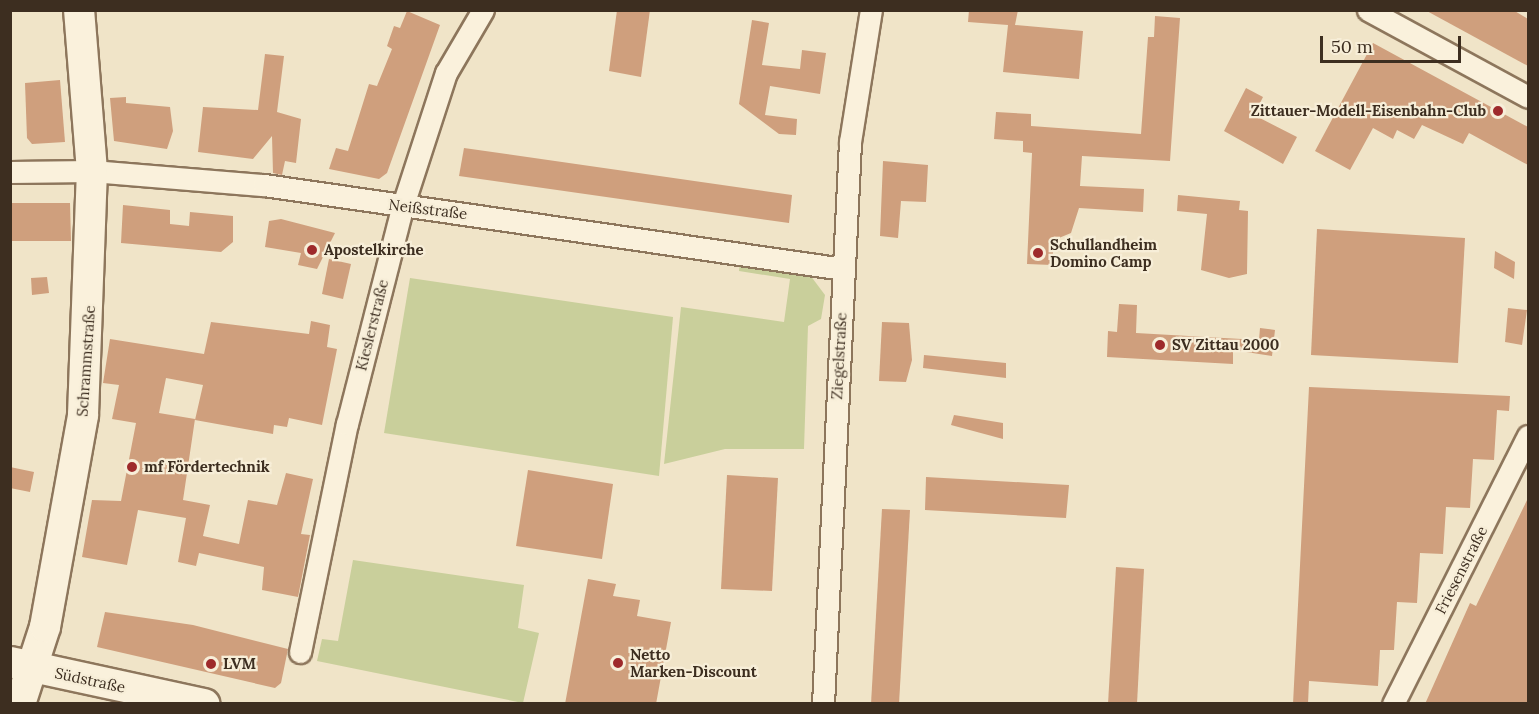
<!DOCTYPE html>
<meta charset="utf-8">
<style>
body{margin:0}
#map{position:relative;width:1539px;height:714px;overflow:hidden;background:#f0e4c8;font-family:Lora,serif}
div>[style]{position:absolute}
.green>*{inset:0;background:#c9cf9b}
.building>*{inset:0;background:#cf9f7d}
.roads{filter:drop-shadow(2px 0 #8d765c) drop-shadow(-2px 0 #8d765c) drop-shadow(0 2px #8d765c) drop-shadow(0 -2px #8d765c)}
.street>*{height:21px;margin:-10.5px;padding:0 10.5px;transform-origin:10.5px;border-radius:10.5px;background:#faf1dc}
.secondary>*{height:30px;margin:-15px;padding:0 15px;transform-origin:15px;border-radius:15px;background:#faf1dc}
.dots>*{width:16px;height:16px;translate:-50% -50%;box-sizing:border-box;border:3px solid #f7eed8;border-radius:50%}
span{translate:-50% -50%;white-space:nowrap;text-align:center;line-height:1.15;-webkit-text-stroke:4.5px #f7eed8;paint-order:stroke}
.poi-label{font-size:15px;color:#3d2e20;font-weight:700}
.right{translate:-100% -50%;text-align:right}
.left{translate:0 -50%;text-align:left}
.street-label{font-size:15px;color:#3d2e20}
.frame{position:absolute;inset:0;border:12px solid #3d2e20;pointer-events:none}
.scale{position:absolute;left:1320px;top:36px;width:141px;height:27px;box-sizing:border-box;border:3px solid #3d2e20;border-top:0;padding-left:8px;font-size:18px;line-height:21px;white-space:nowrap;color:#3d2e20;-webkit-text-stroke:4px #f7eed8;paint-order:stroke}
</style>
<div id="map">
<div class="green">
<div style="clip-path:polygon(740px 261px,807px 271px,825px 295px,821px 319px,808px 326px,804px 449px,725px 449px,664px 464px,681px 307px,784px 322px,790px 279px,739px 271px)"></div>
<div style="clip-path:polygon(410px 278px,673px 317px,659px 476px,384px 433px)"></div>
<div style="clip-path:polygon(353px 560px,524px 585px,518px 628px,539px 633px,523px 703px,317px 661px,322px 639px,338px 641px)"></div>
</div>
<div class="building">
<div style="clip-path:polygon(617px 10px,650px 10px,641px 77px,609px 71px)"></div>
<div style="clip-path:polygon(969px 10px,1018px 10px,1015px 25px,1083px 31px,1079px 79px,1003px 72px,1008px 25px,968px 22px)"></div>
<div style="clip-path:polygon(1425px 10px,1513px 10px,1528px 19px,1528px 66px)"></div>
<div style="clip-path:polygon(407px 11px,440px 25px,387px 173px,379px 179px,329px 169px,336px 148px,348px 151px,369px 84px,377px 86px,392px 49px,387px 46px,394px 26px,400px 28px)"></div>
<div style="clip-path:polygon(1155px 16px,1180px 18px,1170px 161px,1082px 156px,1080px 186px,1144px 189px,1143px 212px,1079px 208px,1071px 233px,1054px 240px,1052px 265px,1027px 264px,1032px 153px,1023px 152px,1023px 141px,994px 139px,996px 112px,1031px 114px,1031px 126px,1141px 134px,1148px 37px,1154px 37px)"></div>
<div style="clip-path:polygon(752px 20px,769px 23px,762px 65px,800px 69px,802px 50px,826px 53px,820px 94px,770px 86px,765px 115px,797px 119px,796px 135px,779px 134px,739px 104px)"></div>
<div style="clip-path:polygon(1373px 43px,1528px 127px,1528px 165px,1469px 133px,1463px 144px,1422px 125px,1414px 139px,1397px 130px,1393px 139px,1373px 128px,1350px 170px,1315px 151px)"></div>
<div style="clip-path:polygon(265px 54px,284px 56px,277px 112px,301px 119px,296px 163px,285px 161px,282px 175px,273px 173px,272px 136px,253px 159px,198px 152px,203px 107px,258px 110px)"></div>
<div style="clip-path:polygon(60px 80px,65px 142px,32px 144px,27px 138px,25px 83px)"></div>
<div style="clip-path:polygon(1246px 88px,1263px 97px,1254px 115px,1297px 137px,1283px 164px,1224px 131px)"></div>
<div style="clip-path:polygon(126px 97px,126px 103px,170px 107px,173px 131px,167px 149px,114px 141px,110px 98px)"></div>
<div style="clip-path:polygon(464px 148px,792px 195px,789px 223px,459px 176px)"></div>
<div style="clip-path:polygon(883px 161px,928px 165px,926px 202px,901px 201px,898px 238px,880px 236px)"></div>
<div style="clip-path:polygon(1178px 195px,1240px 201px,1239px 210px,1248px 211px,1247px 274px,1229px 278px,1201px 270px,1207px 214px,1177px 211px)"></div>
<div style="clip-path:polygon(10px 203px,70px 203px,71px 241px,10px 241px)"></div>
<div style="clip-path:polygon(123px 205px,170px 210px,170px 224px,189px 226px,190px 212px,233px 216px,233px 242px,221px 252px,121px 243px)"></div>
<div style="clip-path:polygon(281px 219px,335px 233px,317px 269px,298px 265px,301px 253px,265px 247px,269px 221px)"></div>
<div style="clip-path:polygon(1317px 229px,1465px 238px,1458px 363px,1311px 355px)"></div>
<div style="clip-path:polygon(1495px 251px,1515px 262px,1514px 279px,1494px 268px)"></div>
<div style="clip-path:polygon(329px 259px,351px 264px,343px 299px,322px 294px)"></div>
<div style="clip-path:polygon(47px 277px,49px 293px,32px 295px,31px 278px)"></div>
<div style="clip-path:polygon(1119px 304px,1137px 305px,1136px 333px,1259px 340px,1260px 328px,1275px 330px,1272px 356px,1233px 350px,1233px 364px,1107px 357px,1108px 331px,1117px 332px)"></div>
<div style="clip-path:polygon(1508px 308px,1527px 310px,1522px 345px,1505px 342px)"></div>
<div style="clip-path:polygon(311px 321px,330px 325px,327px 347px,337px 349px,322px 425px,289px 418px,287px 427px,274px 425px,273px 434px,195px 420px,203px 385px,166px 378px,159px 413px,195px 419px,183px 500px,210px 505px,203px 536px,239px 544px,248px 500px,277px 505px,286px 473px,313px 479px,301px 534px,310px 535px,298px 597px,262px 590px,264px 567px,199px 553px,196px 566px,178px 562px,186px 518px,138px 510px,127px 565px,82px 557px,92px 500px,121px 501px,136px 423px,112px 419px,119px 385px,103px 383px,110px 339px,204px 354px,211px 322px,309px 334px)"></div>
<div style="clip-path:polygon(882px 322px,909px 323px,912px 360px,906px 382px,879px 381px)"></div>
<div style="clip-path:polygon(924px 355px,1006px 363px,1006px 378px,923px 368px)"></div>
<div style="clip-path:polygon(1309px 387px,1510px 396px,1509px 411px,1497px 410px,1494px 460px,1473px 459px,1470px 508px,1446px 507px,1443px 554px,1420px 553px,1417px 603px,1397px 602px,1394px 650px,1380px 650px,1378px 686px,1309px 681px,1308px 704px,1293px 704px)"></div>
<div style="clip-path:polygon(954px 415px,1003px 423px,1003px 439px,951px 425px)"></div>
<div style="clip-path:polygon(10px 467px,34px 472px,30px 492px,10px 488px)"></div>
<div style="clip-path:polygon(528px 470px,613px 484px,602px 559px,516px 546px)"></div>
<div style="clip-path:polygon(727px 475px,778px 478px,772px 591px,721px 589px)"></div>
<div style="clip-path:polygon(926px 477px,1069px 485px,1066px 518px,925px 510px)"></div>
<div style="clip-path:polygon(1528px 498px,1528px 704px,1425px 704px,1470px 603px,1476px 606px)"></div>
<div style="clip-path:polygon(882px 509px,910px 510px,899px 704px,871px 704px)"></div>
<div style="clip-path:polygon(1116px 567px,1144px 569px,1137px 704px,1108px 704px)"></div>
<div style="clip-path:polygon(588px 579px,616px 584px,613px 596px,640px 600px,637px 616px,671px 622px,656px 704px,565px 704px)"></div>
<div style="clip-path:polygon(105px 612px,193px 625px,288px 649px,281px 683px,275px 688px,97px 647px)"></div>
</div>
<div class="roads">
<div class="street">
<div style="left:1368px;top:10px;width:182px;rotate:28.5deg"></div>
<div style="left:10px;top:172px;width:82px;rotate:-0.7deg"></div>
<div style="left:92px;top:171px;width:173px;rotate:4.7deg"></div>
<div style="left:264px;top:185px;width:585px;rotate:8.25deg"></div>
<div style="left:300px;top:652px;width:233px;rotate:-78.4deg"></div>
<div style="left:347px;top:424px;width:226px;rotate:-75.7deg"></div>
<div style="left:403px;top:205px;width:139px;rotate:-72deg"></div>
<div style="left:446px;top:73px;width:73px;rotate:-59.6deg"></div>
<div style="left:823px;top:704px;width:563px;rotate:-87.25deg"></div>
<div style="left:850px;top:142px;width:134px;rotate:-81deg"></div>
<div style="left:1393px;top:704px;width:300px;rotate:-63.3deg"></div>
</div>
<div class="secondary">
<div style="left:10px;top:662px;width:199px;rotate:12.2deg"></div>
<div style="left:20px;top:704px;width:81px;rotate:-72deg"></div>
<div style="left:45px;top:627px;width:215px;rotate:-79.8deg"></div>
<div style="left:83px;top:415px;width:244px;rotate:-87.9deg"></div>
<div style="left:92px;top:171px;width:162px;rotate:-94.6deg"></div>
</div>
</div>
<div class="dots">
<div style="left:1498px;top:111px;background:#9e2a2b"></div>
<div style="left:312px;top:250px;background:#9e2a2b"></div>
<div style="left:1038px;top:253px;background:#9e2a2b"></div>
<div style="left:1160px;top:345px;background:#9e2a2b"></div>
<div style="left:132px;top:467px;background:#9e2a2b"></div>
<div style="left:618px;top:663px;background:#9e2a2b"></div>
<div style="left:211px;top:664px;background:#9e2a2b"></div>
</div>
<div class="poi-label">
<span class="right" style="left:1486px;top:111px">Zittauer-Modell-Eisenbahn-Club</span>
<span class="left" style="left:1050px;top:253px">Schullandheim<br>Domino Camp</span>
<span class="left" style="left:324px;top:250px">Apostelkirche</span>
<span class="left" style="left:1172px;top:345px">SV Zittau 2000</span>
<span class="left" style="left:144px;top:467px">mf Fördertechnik</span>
<span class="left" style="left:630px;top:663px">Netto<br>Marken-Discount</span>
<span class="left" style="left:223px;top:664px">LVM</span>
</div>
<div class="street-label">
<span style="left:428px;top:209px;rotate:7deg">Neißstraße</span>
<span style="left:372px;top:325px;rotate:-76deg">Kieslerstraße</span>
<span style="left:839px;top:356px;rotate:-87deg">Ziegelstraße</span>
<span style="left:86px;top:361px;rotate:-86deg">Schrammstraße</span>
<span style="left:1461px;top:570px;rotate:-63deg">Friesenstraße</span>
<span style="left:90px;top:680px;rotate:12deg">Südstraße</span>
</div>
<div class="frame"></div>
<div class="scale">50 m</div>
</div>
